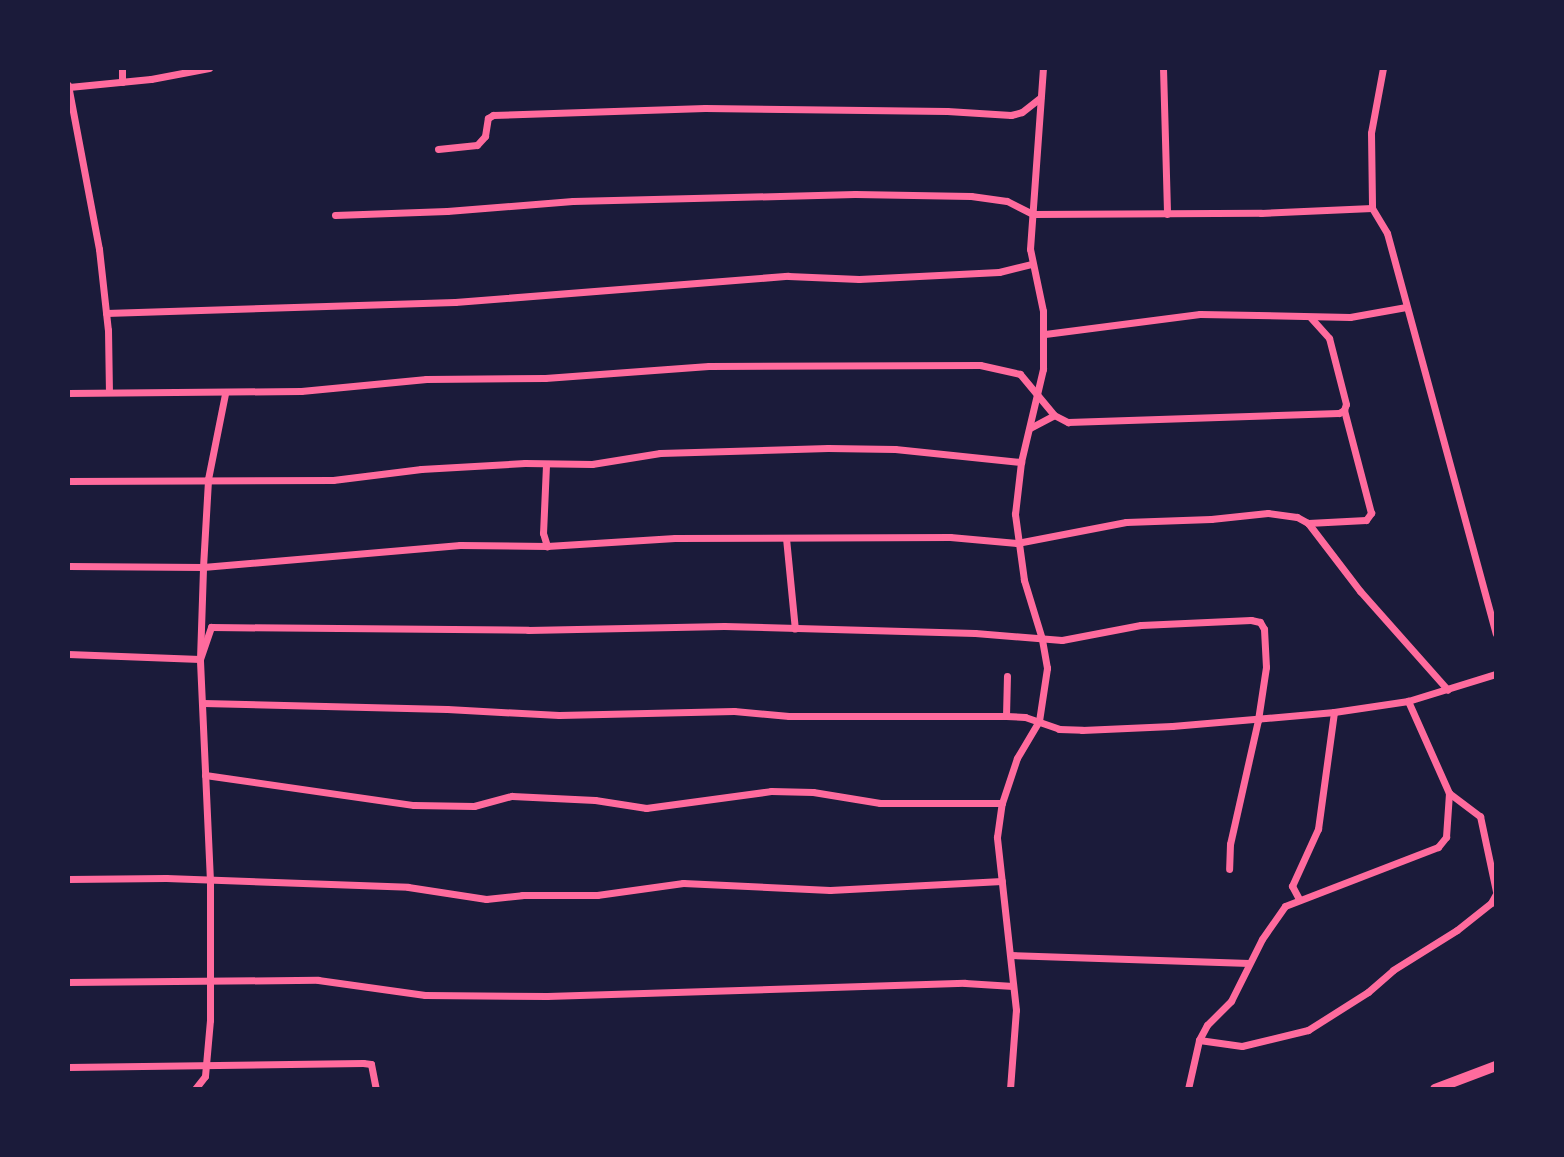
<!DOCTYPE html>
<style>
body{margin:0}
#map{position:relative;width:1564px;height:1157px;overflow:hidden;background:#1b1b3a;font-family:Signika,sans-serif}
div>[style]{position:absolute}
.minor>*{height:7px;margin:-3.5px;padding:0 3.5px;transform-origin:3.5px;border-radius:3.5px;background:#ff6b9d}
.primary>*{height:10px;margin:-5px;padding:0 5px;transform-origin:5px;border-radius:5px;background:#ff6b9d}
span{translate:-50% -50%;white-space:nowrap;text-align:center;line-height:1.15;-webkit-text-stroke:5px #1b1b3a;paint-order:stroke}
.frame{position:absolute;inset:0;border:70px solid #1b1b3a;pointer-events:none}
</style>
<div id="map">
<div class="minor">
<div style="left:122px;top:68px;width:14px;rotate:90deg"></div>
<div style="left:1163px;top:68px;width:146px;rotate:88.4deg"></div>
<div style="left:1383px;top:68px;width:66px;rotate:100.5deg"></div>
<div style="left:1371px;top:133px;width:75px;rotate:89.2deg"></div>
<div style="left:1372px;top:208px;width:29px;rotate:59deg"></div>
<div style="left:1387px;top:233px;width:415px;rotate:74.8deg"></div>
<div style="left:68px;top:85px;width:167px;rotate:79.3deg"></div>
<div style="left:99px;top:249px;width:81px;rotate:83.7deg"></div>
<div style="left:108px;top:330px;width:62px;rotate:89.1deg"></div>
<div style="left:69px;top:87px;width:82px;rotate:-5.6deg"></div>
<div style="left:151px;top:79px;width:59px;rotate:-10.7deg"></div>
<div style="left:438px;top:149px;width:39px;rotate:-6deg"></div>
<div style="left:477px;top:145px;width:12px;rotate:-48deg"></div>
<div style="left:485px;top:136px;width:18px;rotate:-81deg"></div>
<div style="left:488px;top:118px;width:6px;rotate:-31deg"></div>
<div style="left:493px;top:115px;width:212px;rotate:-1.9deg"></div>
<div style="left:705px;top:108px;width:242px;rotate:0.7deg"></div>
<div style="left:947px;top:111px;width:64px;rotate:3.6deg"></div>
<div style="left:1011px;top:115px;width:11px;rotate:-15deg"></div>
<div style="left:1022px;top:112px;width:23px;rotate:-38deg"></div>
<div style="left:335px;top:215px;width:112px;rotate:-2deg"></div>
<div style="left:447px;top:211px;width:126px;rotate:-4.5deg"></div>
<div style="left:573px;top:201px;width:282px;rotate:-1.4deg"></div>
<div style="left:855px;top:194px;width:116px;rotate:1deg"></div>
<div style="left:971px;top:196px;width:36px;rotate:8deg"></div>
<div style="left:1007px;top:201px;width:29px;rotate:27deg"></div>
<div style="left:1033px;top:214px;width:228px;rotate:-0.3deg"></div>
<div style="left:1261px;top:213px;width:111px;rotate:-2.6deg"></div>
<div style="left:106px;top:313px;width:349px;rotate:-1.8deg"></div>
<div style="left:455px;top:302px;width:334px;rotate:-4.5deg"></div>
<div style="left:788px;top:276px;width:71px;rotate:2.4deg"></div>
<div style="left:859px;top:279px;width:140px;rotate:-2.9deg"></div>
<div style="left:999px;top:272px;width:34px;rotate:-14deg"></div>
<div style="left:1045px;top:334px;width:156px;rotate:-7.4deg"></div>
<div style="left:1200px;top:314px;width:150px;rotate:1.1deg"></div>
<div style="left:1350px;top:317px;width:57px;rotate:-10.1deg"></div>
<div style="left:68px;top:393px;width:233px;rotate:-0.5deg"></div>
<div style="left:301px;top:391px;width:126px;rotate:-5.5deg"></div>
<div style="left:426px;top:379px;width:119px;rotate:-0.5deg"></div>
<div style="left:545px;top:378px;width:164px;rotate:-4.2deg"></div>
<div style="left:709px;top:366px;width:271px;rotate:-0.2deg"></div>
<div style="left:980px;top:365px;width:41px;rotate:12.7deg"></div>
<div style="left:1020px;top:374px;width:53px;rotate:50.3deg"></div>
<div style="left:1054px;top:415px;width:16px;rotate:27deg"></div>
<div style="left:1068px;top:422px;width:271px;rotate:-1.9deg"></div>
<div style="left:1339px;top:413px;width:6px;rotate:-31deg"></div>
<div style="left:1344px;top:410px;width:6px;rotate:-72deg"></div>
<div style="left:1346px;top:404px;width:68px;rotate:-104.4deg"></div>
<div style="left:1329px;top:338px;width:28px;rotate:-132deg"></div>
<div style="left:1030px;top:428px;width:27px;rotate:-28deg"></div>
<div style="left:546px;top:465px;width:68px;rotate:92.5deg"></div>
<div style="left:543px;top:533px;width:14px;rotate:73deg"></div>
<div style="left:547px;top:546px;width:128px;rotate:-3.6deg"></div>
<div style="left:675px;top:538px;width:275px;rotate:-0.2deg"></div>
<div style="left:950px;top:537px;width:67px;rotate:5.1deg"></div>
<div style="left:1017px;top:543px;width:111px;rotate:-10.9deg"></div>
<div style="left:1126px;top:522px;width:85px;rotate:-2deg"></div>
<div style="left:1211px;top:519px;width:57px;rotate:-6deg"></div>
<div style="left:1268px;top:513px;width:29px;rotate:8deg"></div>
<div style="left:1297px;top:517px;width:13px;rotate:29deg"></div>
<div style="left:1308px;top:523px;width:86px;rotate:52.6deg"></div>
<div style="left:1360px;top:591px;width:132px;rotate:48.4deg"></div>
<div style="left:68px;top:481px;width:265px;rotate:-0.2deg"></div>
<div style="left:333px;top:480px;width:89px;rotate:-7.1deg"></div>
<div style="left:421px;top:469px;width:104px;rotate:-3.3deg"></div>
<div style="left:525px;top:463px;width:67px;rotate:0.9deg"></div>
<div style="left:592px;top:464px;width:69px;rotate:-9.2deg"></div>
<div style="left:660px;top:453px;width:168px;rotate:-1.7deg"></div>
<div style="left:828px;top:448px;width:67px;rotate:0.9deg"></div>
<div style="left:895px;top:449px;width:127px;rotate:5.9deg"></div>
<div style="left:1308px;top:523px;width:58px;rotate:-3deg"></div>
<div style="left:1366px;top:520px;width:9px;rotate:-54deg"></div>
<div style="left:1371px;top:513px;width:106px;rotate:-104.7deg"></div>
<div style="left:786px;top:538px;width:91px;rotate:84.4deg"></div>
<div style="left:68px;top:566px;width:135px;rotate:0.4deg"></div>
<div style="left:203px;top:567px;width:258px;rotate:-4.9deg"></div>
<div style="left:460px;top:545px;width:87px;rotate:0.7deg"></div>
<div style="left:68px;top:654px;width:132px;rotate:2.2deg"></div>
<div style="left:200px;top:659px;width:34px;rotate:-71deg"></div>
<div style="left:211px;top:627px;width:317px;rotate:0.5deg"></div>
<div style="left:528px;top:630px;width:196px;rotate:-1.2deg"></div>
<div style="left:724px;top:626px;width:251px;rotate:1.6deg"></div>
<div style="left:975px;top:633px;width:87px;rotate:4.6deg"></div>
<div style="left:1062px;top:640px;width:80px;rotate:-10.8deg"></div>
<div style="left:1141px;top:625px;width:110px;rotate:-2.6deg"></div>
<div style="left:1251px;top:620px;width:9px;rotate:13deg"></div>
<div style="left:1260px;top:622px;width:8px;rotate:60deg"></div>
<div style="left:1264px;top:629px;width:38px;rotate:87deg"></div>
<div style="left:1266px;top:667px;width:54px;rotate:98.6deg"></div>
<div style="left:1258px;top:720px;width:127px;rotate:102.7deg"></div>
<div style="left:1230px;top:844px;width:25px;rotate:92deg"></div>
<div style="left:203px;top:703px;width:244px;rotate:1.4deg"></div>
<div style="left:447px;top:709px;width:112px;rotate:3.1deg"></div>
<div style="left:559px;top:715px;width:175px;rotate:-1.3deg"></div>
<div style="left:734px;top:711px;width:55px;rotate:5.2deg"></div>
<div style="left:789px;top:716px;width:217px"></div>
<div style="left:1006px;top:716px;width:19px;rotate:3deg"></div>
<div style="left:1025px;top:717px;width:36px;rotate:19deg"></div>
<div style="left:1059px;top:729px;width:23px;rotate:2deg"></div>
<div style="left:1082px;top:730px;width:90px;rotate:-2.5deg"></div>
<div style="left:1172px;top:726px;width:163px;rotate:-4.9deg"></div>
<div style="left:1334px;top:712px;width:75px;rotate:-8.5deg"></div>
<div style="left:1408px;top:701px;width:92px;rotate:-17.1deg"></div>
<div style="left:1006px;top:716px;width:40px;rotate:-88.6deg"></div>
<div style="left:205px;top:775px;width:211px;rotate:8.2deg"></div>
<div style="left:414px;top:805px;width:60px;rotate:1deg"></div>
<div style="left:474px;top:806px;width:39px;rotate:-15deg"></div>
<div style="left:512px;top:796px;width:83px;rotate:2.8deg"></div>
<div style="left:595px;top:800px;width:52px;rotate:8.9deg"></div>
<div style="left:646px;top:808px;width:126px;rotate:-7.7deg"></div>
<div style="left:771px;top:791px;width:42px;rotate:1.4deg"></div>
<div style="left:813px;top:792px;width:68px;rotate:9.3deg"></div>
<div style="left:880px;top:803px;width:122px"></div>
<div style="left:1449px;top:793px;width:39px;rotate:37deg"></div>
<div style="left:1480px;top:816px;width:77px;rotate:78deg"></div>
<div style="left:68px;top:879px;width:98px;rotate:-0.6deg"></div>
<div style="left:166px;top:878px;width:242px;rotate:2.1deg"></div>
<div style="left:408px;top:887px;width:79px;rotate:8.7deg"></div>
<div style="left:486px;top:899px;width:36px;rotate:-6deg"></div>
<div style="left:522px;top:895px;width:75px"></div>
<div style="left:597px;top:895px;width:87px;rotate:-7.9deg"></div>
<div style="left:683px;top:883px;width:147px;rotate:2.7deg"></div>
<div style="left:830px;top:890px;width:172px;rotate:-3deg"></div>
<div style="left:1299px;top:899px;width:15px;rotate:-118deg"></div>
<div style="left:1292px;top:886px;width:63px;rotate:-65.5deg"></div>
<div style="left:1318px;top:829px;width:118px;rotate:-82.2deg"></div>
<div style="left:1011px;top:955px;width:238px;rotate:1.9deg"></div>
<div style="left:68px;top:982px;width:250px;rotate:-0.5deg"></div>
<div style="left:318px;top:980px;width:108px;rotate:8deg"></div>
<div style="left:425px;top:995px;width:122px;rotate:0.5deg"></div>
<div style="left:547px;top:996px;width:418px;rotate:-1.8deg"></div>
<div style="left:965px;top:983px;width:48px;rotate:3.6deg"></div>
<div style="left:1199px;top:1040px;width:43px;rotate:7.9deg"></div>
<div style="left:1242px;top:1046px;width:68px;rotate:-13.6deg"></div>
<div style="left:1308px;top:1030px;width:71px;rotate:-32.3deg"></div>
<div style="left:1368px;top:992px;width:33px;rotate:-41deg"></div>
<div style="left:1393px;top:970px;width:75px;rotate:-32deg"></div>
<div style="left:1457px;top:930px;width:43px;rotate:-38.5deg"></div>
<div style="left:1491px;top:903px;width:10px;rotate:-61deg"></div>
<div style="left:68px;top:1067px;width:295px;rotate:-0.8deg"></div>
<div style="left:363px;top:1063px;width:8px;rotate:7deg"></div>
<div style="left:371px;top:1064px;width:25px;rotate:79deg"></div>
<div style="left:195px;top:1089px;width:16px;rotate:-52deg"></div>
<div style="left:205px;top:1076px;width:56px;rotate:-84.9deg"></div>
<div style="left:210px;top:1020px;width:139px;rotate:-90deg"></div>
<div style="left:210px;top:881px;width:222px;rotate:-92.6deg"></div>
<div style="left:200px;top:659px;width:92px;rotate:-88.1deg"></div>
<div style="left:203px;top:567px;width:88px;rotate:-86.7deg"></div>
<div style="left:208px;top:479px;width:87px;rotate:-78.7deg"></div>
<div style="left:1010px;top:1089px;width:79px;rotate:-85.7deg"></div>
<div style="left:1016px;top:1010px;width:174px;rotate:-96.3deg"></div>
<div style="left:997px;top:837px;width:34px;rotate:-82deg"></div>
<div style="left:1002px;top:803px;width:47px;rotate:-71.6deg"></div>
<div style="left:1017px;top:758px;width:43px;rotate:-59.3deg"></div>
<div style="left:1039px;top:721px;width:54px;rotate:-81.4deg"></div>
<div style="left:1047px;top:668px;width:29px;rotate:-100deg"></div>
<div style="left:1042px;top:639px;width:62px;rotate:-107deg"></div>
<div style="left:1024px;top:580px;width:67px;rotate:-97.8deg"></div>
<div style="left:1015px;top:514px;width:52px;rotate:-83.4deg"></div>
<div style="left:1021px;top:462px;width:96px;rotate:-76.7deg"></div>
<div style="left:1043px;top:369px;width:58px;rotate:-90deg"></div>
<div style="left:1043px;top:311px;width:63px;rotate:-101.8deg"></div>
<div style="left:1030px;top:249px;width:181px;rotate:-85.9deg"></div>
<div style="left:1188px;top:1089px;width:50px;rotate:-77.3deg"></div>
<div style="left:1199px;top:1040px;width:17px;rotate:-62deg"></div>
<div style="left:1207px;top:1025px;width:34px;rotate:-45deg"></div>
<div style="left:1231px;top:1001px;width:69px;rotate:-63.4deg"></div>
<div style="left:1262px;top:939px;width:40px;rotate:-55.1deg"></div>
<div style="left:1285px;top:906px;width:164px;rotate:-21.1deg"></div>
<div style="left:1438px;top:847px;width:13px;rotate:-51deg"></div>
<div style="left:1446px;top:837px;width:44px;rotate:-86.1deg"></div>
<div style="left:1449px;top:793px;width:101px;rotate:-114deg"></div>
</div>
<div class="primary">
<div style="left:1435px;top:1089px;width:65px;rotate:-20.7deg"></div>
</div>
<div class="frame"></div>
</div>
